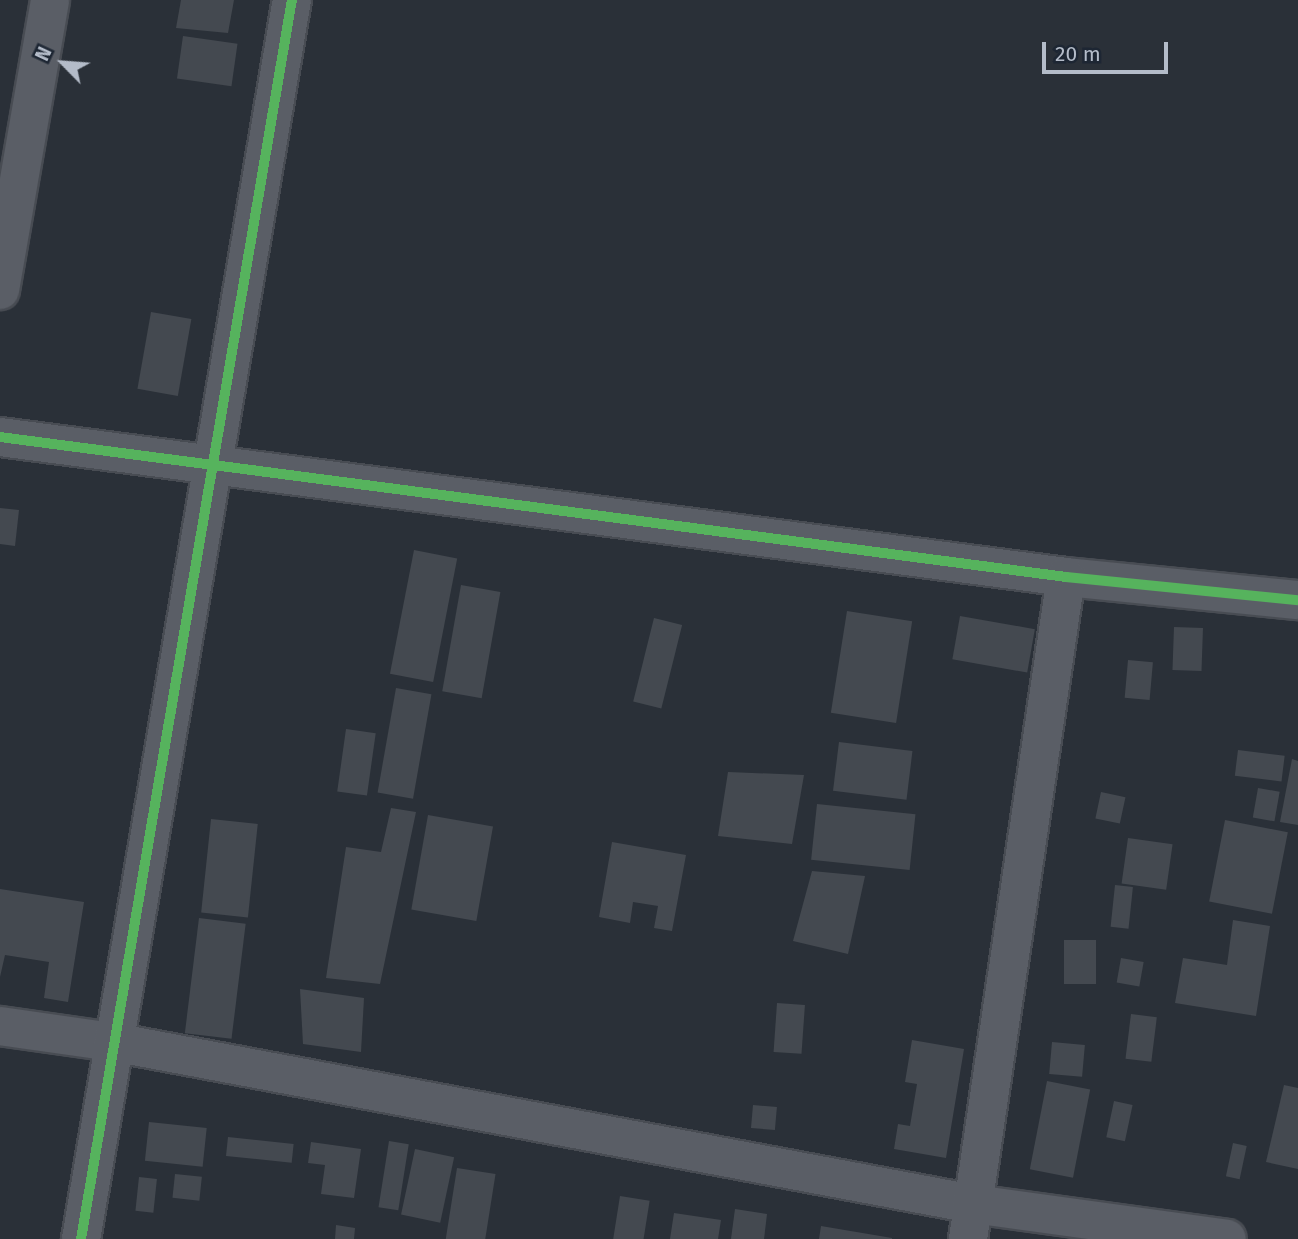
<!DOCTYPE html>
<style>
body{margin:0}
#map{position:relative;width:1298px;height:1239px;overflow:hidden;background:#2a3038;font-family:"Fira Sans",sans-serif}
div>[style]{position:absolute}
.building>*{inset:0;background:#444950;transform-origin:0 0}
.roads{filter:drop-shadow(2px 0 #484c53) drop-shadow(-2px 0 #484c53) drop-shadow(0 2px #484c53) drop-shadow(0 -2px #484c53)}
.minor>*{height:38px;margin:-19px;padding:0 19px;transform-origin:19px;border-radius:19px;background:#5a5e66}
.cycleway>*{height:10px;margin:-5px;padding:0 5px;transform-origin:5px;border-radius:5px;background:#56b35d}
span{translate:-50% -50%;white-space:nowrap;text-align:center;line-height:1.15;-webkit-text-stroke:6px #1d2633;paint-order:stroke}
.north{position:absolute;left:28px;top:28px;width:70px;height:70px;-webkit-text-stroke:5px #1d2633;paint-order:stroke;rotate:295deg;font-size:19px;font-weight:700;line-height:28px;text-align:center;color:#b4bcc9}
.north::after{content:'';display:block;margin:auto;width:24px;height:32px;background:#b4bcc9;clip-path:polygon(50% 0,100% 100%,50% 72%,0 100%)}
.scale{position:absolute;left:1042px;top:42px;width:126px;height:32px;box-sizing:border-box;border:4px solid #b4bcc9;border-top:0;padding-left:9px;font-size:21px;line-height:24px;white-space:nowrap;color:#b4bcc9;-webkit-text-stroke:5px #1d2633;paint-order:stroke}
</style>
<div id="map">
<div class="building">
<div style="clip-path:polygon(181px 0,234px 0,228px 33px,176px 28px)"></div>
<div style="left:183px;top:36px;width:55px;height:43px;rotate:8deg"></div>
<div style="left:151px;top:312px;width:41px;height:78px;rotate:10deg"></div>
<div style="clip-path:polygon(0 508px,19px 510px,15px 546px,0 544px)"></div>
<div style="left:414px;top:550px;width:44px;height:126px;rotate:11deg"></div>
<div style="left:461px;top:585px;width:40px;height:108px;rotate:10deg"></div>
<div style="left:847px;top:611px;width:66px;height:103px;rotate:9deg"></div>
<div style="left:960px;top:616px;width:76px;height:44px;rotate:10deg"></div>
<div style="left:654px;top:618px;width:29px;height:86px;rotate:14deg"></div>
<div style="left:1174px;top:627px;width:29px;height:43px;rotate:2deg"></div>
<div style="left:1128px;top:660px;width:25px;height:38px;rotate:5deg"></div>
<div style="left:396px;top:688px;width:36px;height:106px;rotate:10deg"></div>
<div style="left:346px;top:729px;width:30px;height:63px;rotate:8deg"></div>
<div style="left:839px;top:742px;width:74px;height:49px;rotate:7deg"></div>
<div style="left:1238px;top:750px;width:47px;height:26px;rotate:7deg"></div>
<div style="clip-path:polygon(1292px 759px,1298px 761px,1298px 825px,1280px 822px)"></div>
<div style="clip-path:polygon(728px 772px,804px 775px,792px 844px,718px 836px)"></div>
<div style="left:1258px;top:788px;width:22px;height:30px;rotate:10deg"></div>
<div style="left:1101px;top:792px;width:25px;height:27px;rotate:12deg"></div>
<div style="left:817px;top:804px;width:99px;height:56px;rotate:6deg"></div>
<div style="clip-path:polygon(391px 808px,416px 812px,380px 984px,326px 978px,346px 847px,381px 852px)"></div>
<div style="left:428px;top:815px;width:66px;height:96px;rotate:10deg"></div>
<div style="left:211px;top:819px;width:47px;height:94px;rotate:6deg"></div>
<div style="left:1225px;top:820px;width:64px;height:83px;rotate:11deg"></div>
<div style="left:1128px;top:838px;width:45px;height:46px;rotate:8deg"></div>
<div style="clip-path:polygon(612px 842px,686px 855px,672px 931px,654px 928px,658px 906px,633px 902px,630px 923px,599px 917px)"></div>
<div style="clip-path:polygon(812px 871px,865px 876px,848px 954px,793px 941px)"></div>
<div style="left:1115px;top:885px;width:18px;height:42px;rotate:6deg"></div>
<div style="clip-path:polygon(0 889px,84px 902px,68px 1002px,44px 998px,49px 962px,5px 955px,0 977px)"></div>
<div style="left:199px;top:918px;width:47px;height:116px;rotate:7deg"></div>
<div style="clip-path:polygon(1233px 920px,1270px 926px,1256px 1016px,1175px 1003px,1183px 958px,1227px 965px)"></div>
<div style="left:1064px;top:940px;width:32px;height:44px"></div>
<div style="left:1121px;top:958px;width:23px;height:25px;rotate:10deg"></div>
<div style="clip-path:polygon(300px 989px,364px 998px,361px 1052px,303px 1044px)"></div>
<div style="left:777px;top:1003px;width:28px;height:49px;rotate:4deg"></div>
<div style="left:1131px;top:1014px;width:26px;height:45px;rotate:7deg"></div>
<div style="clip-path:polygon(912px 1040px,964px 1049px,946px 1158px,894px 1149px,898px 1124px,910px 1126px,917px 1084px,905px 1082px)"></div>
<div style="left:1052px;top:1042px;width:33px;height:32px;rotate:5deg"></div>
<div style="left:1047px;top:1081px;width:44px;height:90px;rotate:11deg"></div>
<div style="clip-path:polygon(1284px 1085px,1298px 1088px,1298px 1169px,1266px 1162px)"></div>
<div style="left:1114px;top:1101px;width:19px;height:37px;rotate:12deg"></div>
<div style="left:753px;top:1105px;width:24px;height:23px;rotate:5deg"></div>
<div style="left:149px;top:1122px;width:58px;height:39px;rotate:6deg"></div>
<div style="left:228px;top:1137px;width:66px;height:19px;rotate:6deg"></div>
<div style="left:389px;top:1141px;width:20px;height:67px;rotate:9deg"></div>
<div style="clip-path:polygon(311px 1142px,361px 1149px,354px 1198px,321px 1194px,325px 1165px,308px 1163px)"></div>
<div style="left:1233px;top:1143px;width:14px;height:34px;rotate:12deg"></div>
<div style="left:415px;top:1149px;width:40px;height:67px;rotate:12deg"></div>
<div style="left:457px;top:1168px;width:39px;height:72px;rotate:9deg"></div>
<div style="left:175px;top:1174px;width:27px;height:24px;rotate:6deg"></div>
<div style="left:139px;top:1177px;width:18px;height:34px;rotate:6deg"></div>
<div style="left:620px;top:1196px;width:30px;height:44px;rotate:9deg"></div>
<div style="clip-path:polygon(735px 1209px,767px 1214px,764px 1239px,731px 1239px)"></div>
<div style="clip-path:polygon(674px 1213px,721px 1220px,718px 1239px,670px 1239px)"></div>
<div style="clip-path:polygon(336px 1225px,355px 1228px,354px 1239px,335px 1239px)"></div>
<div style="clip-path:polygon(821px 1226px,892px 1238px,892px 1239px,819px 1239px)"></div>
</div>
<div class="roads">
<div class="minor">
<div style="left:0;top:290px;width:294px;rotate:-80.2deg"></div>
<div style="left:0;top:437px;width:1075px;rotate:7.48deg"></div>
<div style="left:1066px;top:577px;width:233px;rotate:5.7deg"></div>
<div style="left:0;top:1026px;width:114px;rotate:8.1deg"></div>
<div style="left:113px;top:1042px;width:875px;rotate:10.67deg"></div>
<div style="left:973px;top:1204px;width:256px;rotate:7.8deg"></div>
<div style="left:81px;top:1239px;width:1257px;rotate:-80.34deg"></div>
<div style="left:968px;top:1239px;width:669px;rotate:-81.58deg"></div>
</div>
</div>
<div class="cycleway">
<div style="left:0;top:437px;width:1075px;rotate:7.48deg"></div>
<div style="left:1066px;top:577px;width:233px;rotate:5.7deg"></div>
<div style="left:81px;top:1239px;width:1257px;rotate:-80.34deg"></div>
</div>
<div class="north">N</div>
<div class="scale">20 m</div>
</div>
